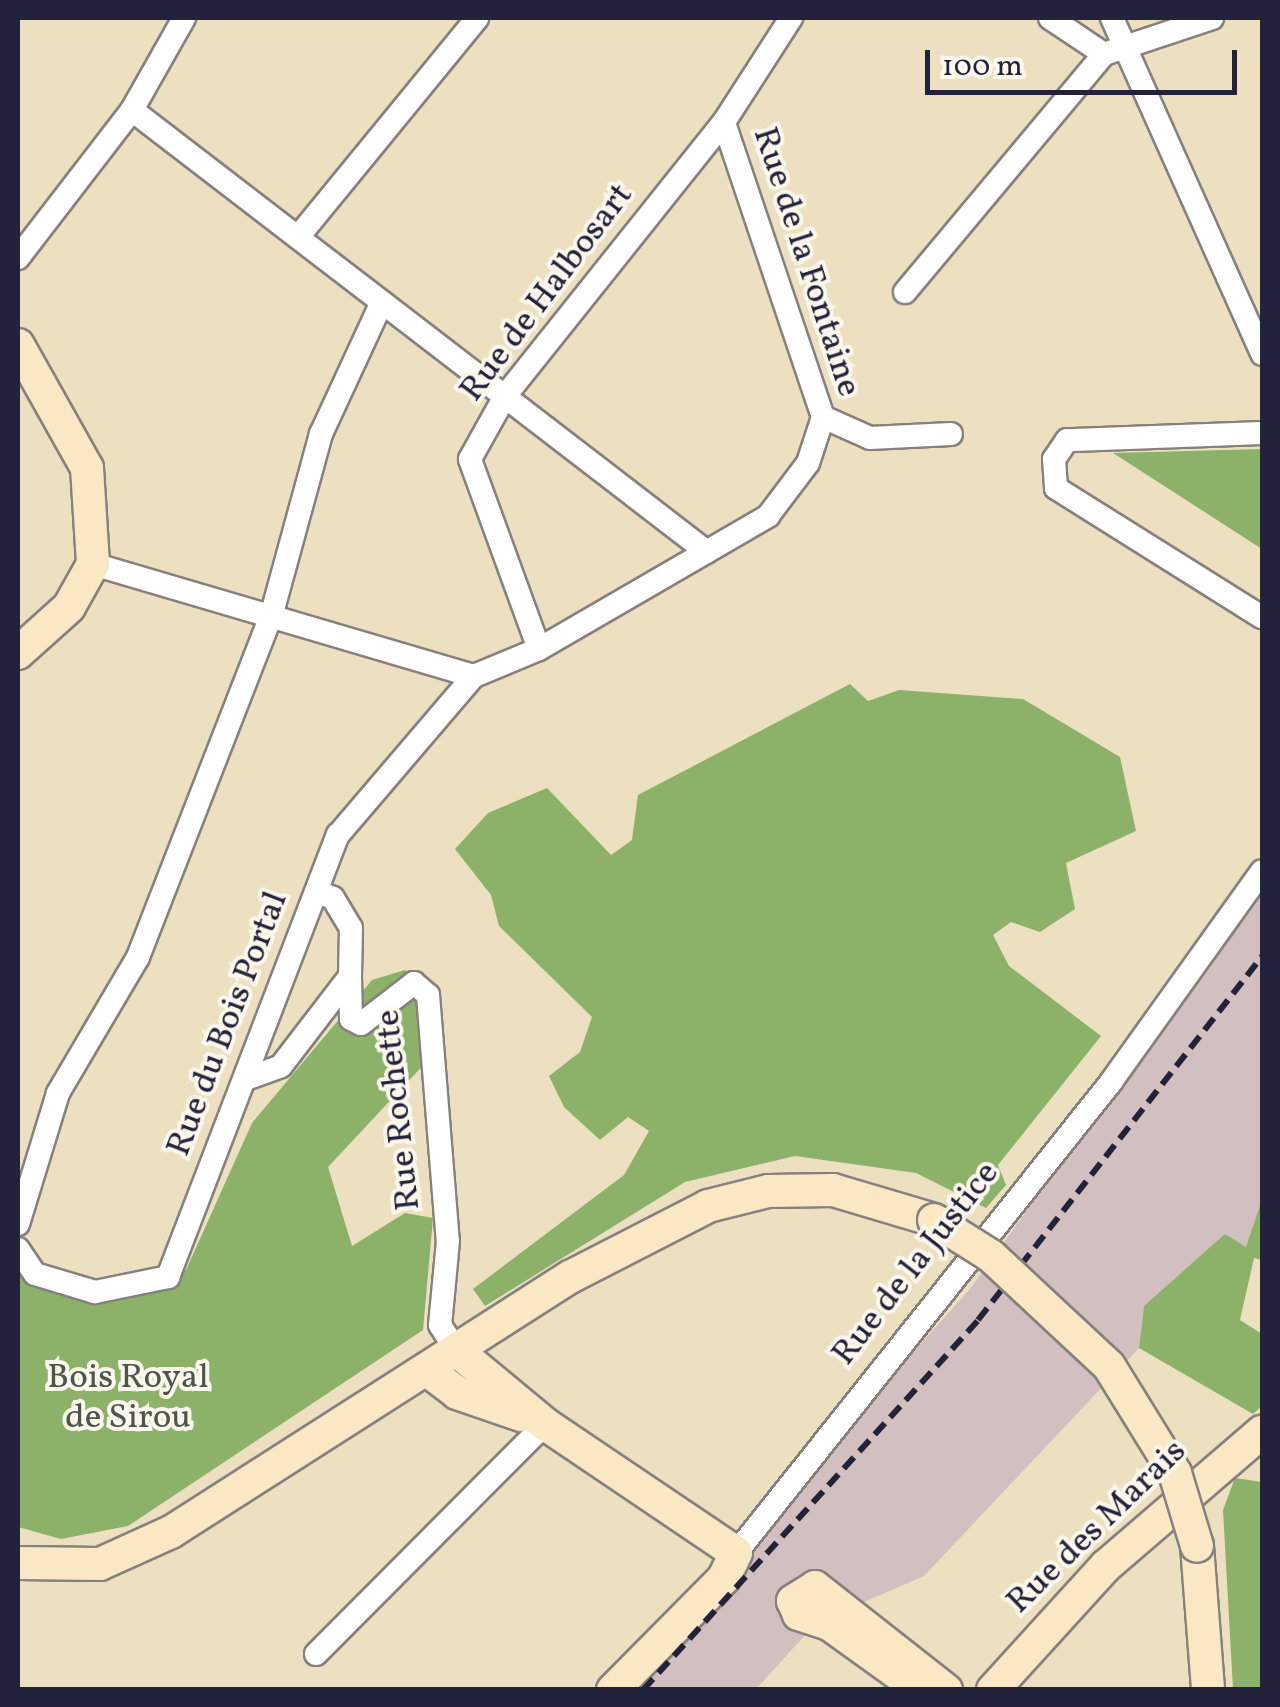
<!DOCTYPE html>
<style>
body{margin:0}
#map{position:relative;width:1280px;height:1707px;overflow:hidden;background:#ece0c0;font-family:Vollkorn,serif}
div>[style]{position:absolute}
.industrial>*{inset:0;background:#d2bfbf}
.forest>*{inset:0;background:#8bb268}
.roads{filter:drop-shadow(2px 0 #87817e) drop-shadow(-2px 0 #87817e) drop-shadow(0 2px #87817e) drop-shadow(0 -2px #87817e)}
.street>*{height:22px;margin:-11px;padding:0 11px;transform-origin:11px;border-radius:11px;background:#fff}
.secondary>*{height:32px;margin:-16px;padding:0 16px;transform-origin:16px;border-radius:16px;background:#fae7c3}
.rail>*{height:6px;margin-top:-3px;transform-origin:0;background:repeating-linear-gradient(90deg,#22223b 0 15px,transparent 0 23px)}
.bridges{filter:drop-shadow(2px 0 #87817e) drop-shadow(-2px 0 #87817e) drop-shadow(0 2px #87817e) drop-shadow(0 -2px #87817e)}
.secondary-bridge>*{height:32px;margin:-16px;padding:0 16px;transform-origin:16px;border-radius:16px;background:#fae7c3}
span{translate:-50% -50%;white-space:nowrap;text-align:center;line-height:1.15;-webkit-text-stroke:8px #fbf7ec;paint-order:stroke}
.street-label{font-size:35px;color:#22223b}
.park-label{font-size:35px;color:#4c564d}
.frame{position:absolute;inset:0;border:20px solid #22223b;pointer-events:none}
.scale{position:absolute;left:925px;top:50px;width:312px;height:45px;box-sizing:border-box;border:5px solid #22223b;border-top:0;padding-left:12px;font-size:30px;line-height:35px;white-space:nowrap;color:#22223b;-webkit-text-stroke:8px #fbf7ec;paint-order:stroke}
</style>
<div id="map">
<div class="industrial">
<div style="clip-path:polygon(1262px 886px,1262px 1199px,1246px 1248px,1144px 1306px,1139px 1348px,924px 1576px,816px 1623px,756px 1689px,609px 1690px,970px 1289px)"></div>
</div>
<div class="forest">
<div style="clip-path:polygon(1262px 449px,1262px 549px,1113px 453px)"></div>
<div style="clip-path:polygon(850px 684px,868px 701px,899px 690px,1023px 699px,1120px 757px,1136px 831px,1066px 863px,1075px 909px,1040px 932px,1011px 922px,993px 935px,1009px 966px,1101px 1036px,998px 1165px,1006px 1185px,986px 1208px,916px 1173px,795px 1156px,685px 1182px,485px 1306px,473px 1289px,624px 1175px,649px 1131px,628px 1117px,600px 1140px,564px 1107px,549px 1076px,580px 1052px,592px 1017px,499px 926px,491px 895px,455px 849px,488px 813px,547px 788px,611px 855px,632px 840px,638px 795px)"></div>
<div style="clip-path:polygon(405px 970px,428px 995px,429px 1059px,328px 1167px,352px 1246px,405px 1213px,433px 1218px,423px 1330px,128px 1526px,61px 1539px,18px 1527px,18px 1249px,36px 1274px,95px 1292px,186px 1270px,252px 1123px,372px 980px)"></div>
<div style="clip-path:polygon(1262px 1199px,1262px 1260px,1254px 1258px,1240px 1320px,1262px 1334px,1262px 1406px,1253px 1414px,1139px 1348px,1144px 1306px,1225px 1234px,1246px 1247px)"></div>
<div style="clip-path:polygon(1235px 1478px,1262px 1482px,1262px 1689px,1233px 1689px,1223px 1510px)"></div>
</div>
<div class="roads">
<div class="street">
<div style="left:1050px;top:18px;width:65px;rotate:33.7deg"></div>
<div style="left:1104px;top:54px;width:114px;rotate:-18.4deg"></div>
<div style="left:1112px;top:18px;width:368px;rotate:65.9deg"></div>
<div style="left:132px;top:110px;width:725px;rotate:37.55deg"></div>
<div style="left:298px;top:237px;width:283px;rotate:-50.7deg"></div>
<div style="left:18px;top:258px;width:187px;rotate:-52.4deg"></div>
<div style="left:132px;top:110px;width:106px;rotate:-60.5deg"></div>
<div style="left:905px;top:292px;width:310px;rotate:-50.1deg"></div>
<div style="left:823px;top:417px;width:51px;rotate:24.1deg"></div>
<div style="left:870px;top:438px;width:81px;rotate:-2.8deg"></div>
<div style="left:1262px;top:433px;width:195px;rotate:177.9deg"></div>
<div style="left:1067px;top:440px;width:23px;rotate:124deg"></div>
<div style="left:1054px;top:459px;width:29px;rotate:86deg"></div>
<div style="left:1056px;top:488px;width:243px;rotate:32.1deg"></div>
<div style="left:93px;top:564px;width:397px;rotate:16.4deg"></div>
<div style="left:474px;top:676px;width:70px;rotate:-22.6deg"></div>
<div style="left:539px;top:649px;width:202px;rotate:-110deg"></div>
<div style="left:470px;top:459px;width:72px;rotate:-60.9deg"></div>
<div style="left:505px;top:396px;width:351px;rotate:-51.4deg"></div>
<div style="left:724px;top:122px;width:124px;rotate:-57.2deg"></div>
<div style="left:539px;top:649px;width:265px;rotate:-30.1deg"></div>
<div style="left:768px;top:516px;width:66px;rotate:-53deg"></div>
<div style="left:808px;top:463px;width:48px;rotate:-71.9deg"></div>
<div style="left:823px;top:417px;width:311px;rotate:-108.6deg"></div>
<div style="left:350px;top:976px;width:43px;rotate:88.7deg"></div>
<div style="left:351px;top:1019px;width:11px;rotate:27deg"></div>
<div style="left:361px;top:1024px;width:67px;rotate:-37.7deg"></div>
<div style="left:414px;top:983px;width:18px;rotate:41deg"></div>
<div style="left:428px;top:995px;width:247px;rotate:85.4deg"></div>
<div style="left:448px;top:1241px;width:84px;rotate:95.4deg"></div>
<div style="left:440px;top:1325px;width:30px;rotate:57deg"></div>
<div style="left:246px;top:1079px;width:37px;rotate:-20deg"></div>
<div style="left:281px;top:1066px;width:113px;rotate:-52.5deg"></div>
<div style="left:350px;top:976px;width:48px;rotate:-88.8deg"></div>
<div style="left:351px;top:928px;width:35px;rotate:-121deg"></div>
<div style="left:333px;top:898px;width:18px;rotate:-158deg"></div>
<div style="left:18px;top:1224px;width:137px;rotate:-73deg"></div>
<div style="left:58px;top:1093px;width:158px;rotate:-59.5deg"></div>
<div style="left:138px;top:957px;width:369px;rotate:-68.7deg"></div>
<div style="left:272px;top:613px;width:186px;rotate:-74.7deg"></div>
<div style="left:321px;top:434px;width:145px;rotate:-65.2deg"></div>
<div style="left:18px;top:1249px;width:30px;rotate:56deg"></div>
<div style="left:35px;top:1274px;width:63px;rotate:16.7deg"></div>
<div style="left:95px;top:1292px;width:75px;rotate:-11.6deg"></div>
<div style="left:168px;top:1277px;width:474px;rotate:-69deg"></div>
<div style="left:338px;top:835px;width:209px;rotate:-49.5deg"></div>
<div style="left:736px;top:1553px;width:602px;rotate:-51.47deg"></div>
<div style="left:1111px;top:1082px;width:259px;rotate:-54.4deg"></div>
<div style="left:316px;top:1654px;width:325px;rotate:-45.1deg"></div>
</div>
<div class="secondary">
<div style="left:18px;top:345px;width:141px;rotate:60.7deg"></div>
<div style="left:87px;top:468px;width:96px;rotate:86.4deg"></div>
<div style="left:93px;top:564px;width:49px;rotate:119.2deg"></div>
<div style="left:69px;top:607px;width:69px;rotate:138deg"></div>
<div style="left:456px;top:1350px;width:116px;rotate:39.7deg"></div>
<div style="left:545px;top:1424px;width:230px;rotate:34deg"></div>
<div style="left:736px;top:1553px;width:28px;rotate:116deg"></div>
<div style="left:724px;top:1578px;width:158px;rotate:134.7deg"></div>
<div style="left:427px;top:1370px;width:38px;rotate:37deg"></div>
<div style="left:457px;top:1393px;width:68px;rotate:19deg"></div>
<div style="left:1197px;top:1546px;width:144px;rotate:85.6deg"></div>
<div style="left:18px;top:1563px;width:82px;rotate:0.7deg"></div>
<div style="left:100px;top:1564px;width:78px;rotate:-24.3deg"></div>
<div style="left:171px;top:1532px;width:474px;rotate:-32.6deg"></div>
<div style="left:570px;top:1277px;width:155px;rotate:-27.2deg"></div>
<div style="left:708px;top:1206px;width:62px;rotate:-14deg"></div>
<div style="left:768px;top:1191px;width:65px;rotate:-0.9deg"></div>
<div style="left:833px;top:1190px;width:105px;rotate:16.5deg"></div>
<div style="left:921px;top:1690px;width:113px;rotate:-144.3deg"></div>
<div style="left:829px;top:1624px;width:32px;rotate:-162deg"></div>
<div style="left:799px;top:1614px;width:14px;rotate:-115deg"></div>
<div style="left:793px;top:1601px;width:26px;rotate:-32deg"></div>
<div style="left:815px;top:1587px;width:167px;rotate:38.2deg"></div>
<div style="left:993px;top:1690px;width:168px;rotate:-47.7deg"></div>
<div style="left:1106px;top:1566px;width:206px;rotate:-40.7deg"></div>
</div>
</div>
<div class="rail">
<div style="left:643px;top:1690px;width:499px;rotate:-47.8deg"></div>
<div style="left:978px;top:1320px;width:462px;rotate:-52deg"></div>
</div>
<div class="bridges">
<div class="secondary-bridge">
<div style="left:934px;top:1220px;width:67px;rotate:32.3deg"></div>
<div style="left:991px;top:1256px;width:161px;rotate:43deg"></div>
<div style="left:1109px;top:1366px;width:126px;rotate:58.3deg"></div>
<div style="left:1175px;top:1473px;width:76px;rotate:73.2deg"></div>
</div>
</div>
<div class="street-label">
<span style="left:806px;top:262px;rotate:72deg">Rue de la Fontaine</span>
<span style="left:547px;top:293px;rotate:-53deg">Rue de Halbosart</span>
<span style="left:228px;top:1024px;rotate:-69deg">Rue du Bois Portal</span>
<span style="left:399px;top:1110px;rotate:-96deg">Rue Rochette</span>
<span style="left:916px;top:1264px;rotate:-52deg">Rue de la Justice</span>
<span style="left:1097px;top:1527px;rotate:-44deg">Rue des Marais</span>
</div>
<div class="park-label">
<span style="left:128px;top:1398px">Bois Royal<br>de Sirou</span>
</div>
<div class="frame"></div>
<div class="scale">100 m</div>
</div>
